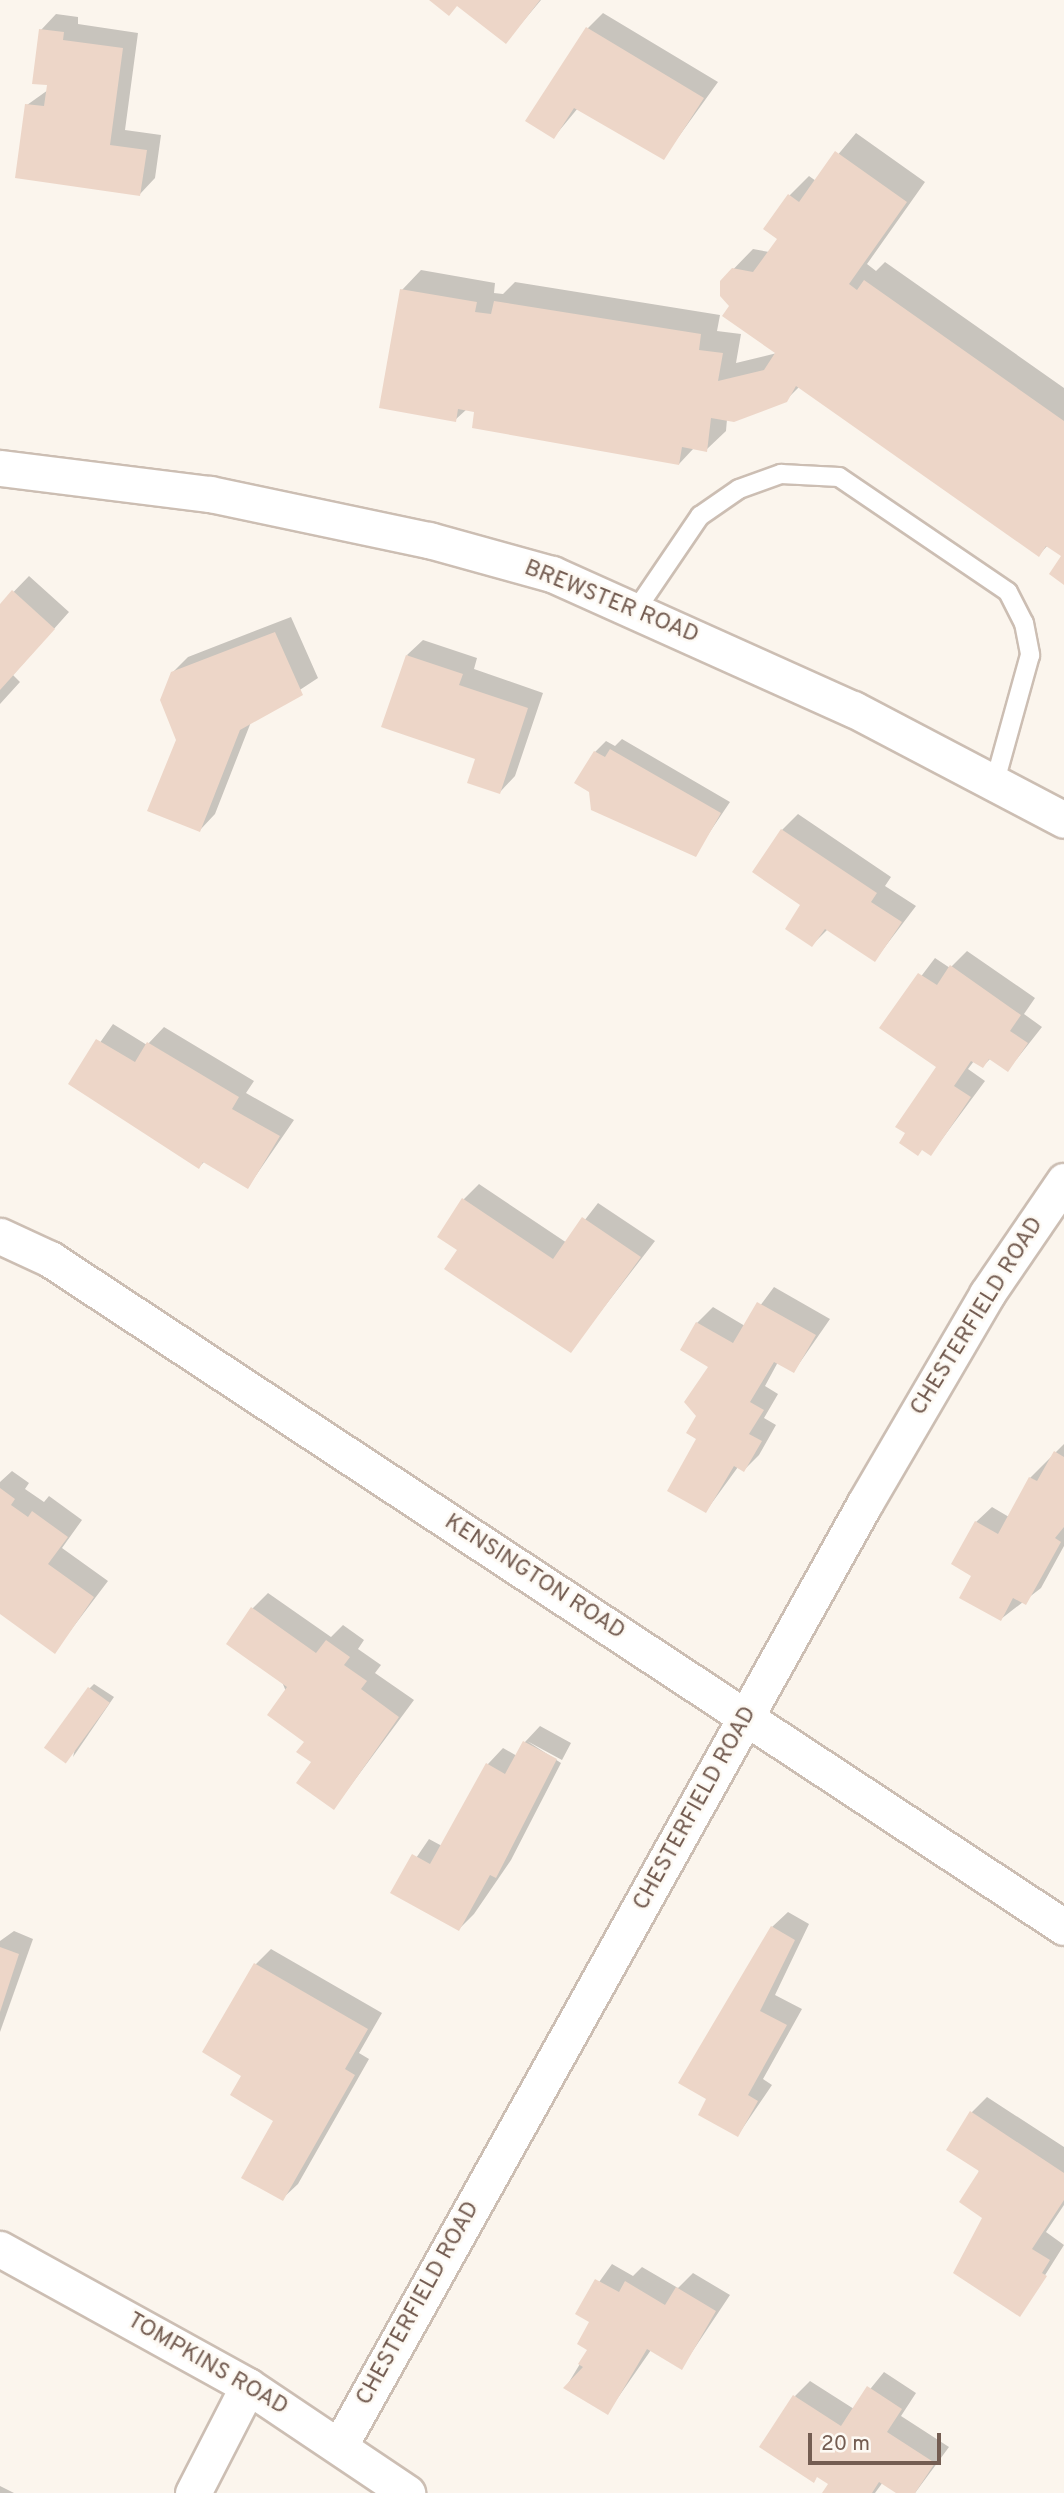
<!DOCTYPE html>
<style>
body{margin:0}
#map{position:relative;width:1064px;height:2493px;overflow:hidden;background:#fbf5ed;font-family:Overpass,sans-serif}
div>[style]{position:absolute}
.shadow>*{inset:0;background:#0003}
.building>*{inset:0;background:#edd6c8;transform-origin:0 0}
.roads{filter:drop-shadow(2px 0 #ccbeb3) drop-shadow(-2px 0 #ccbeb3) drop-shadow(0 2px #ccbeb3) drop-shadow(0 -2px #ccbeb3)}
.service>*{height:18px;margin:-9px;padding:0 9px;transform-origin:9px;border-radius:9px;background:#fff}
.minor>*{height:35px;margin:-17.5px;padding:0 17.5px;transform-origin:17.5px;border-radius:17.5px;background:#fff}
span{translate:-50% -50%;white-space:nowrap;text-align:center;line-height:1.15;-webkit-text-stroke:5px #fdf9f3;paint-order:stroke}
.street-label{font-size:23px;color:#745d52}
.scale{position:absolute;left:808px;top:2433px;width:133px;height:32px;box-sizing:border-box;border:4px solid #745d52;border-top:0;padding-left:9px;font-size:21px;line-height:24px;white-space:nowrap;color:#745d52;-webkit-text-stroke:5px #fdf9f3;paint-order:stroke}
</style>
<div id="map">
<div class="shadow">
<div style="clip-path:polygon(431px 0,541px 0,506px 42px,457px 4px)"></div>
<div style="clip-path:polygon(603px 13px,718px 82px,664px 157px,578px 108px,554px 137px,587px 29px)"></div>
<div style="clip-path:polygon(56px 14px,78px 17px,78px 24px,138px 33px,125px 130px,161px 135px,155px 178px,140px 194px,27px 105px,48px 90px,41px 30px)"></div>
<div style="clip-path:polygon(856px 133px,925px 182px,867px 264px,876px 271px,885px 262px,1064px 388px,1064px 582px,1064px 556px,1048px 545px,1039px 555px,800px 386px,786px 400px,727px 419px,726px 431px,706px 450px,694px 448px,679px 464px,476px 410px,467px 409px,455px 420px,402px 290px,421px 270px,495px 283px,494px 293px,503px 294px,515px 282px,720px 315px,717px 331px,741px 334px,736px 363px,777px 353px,731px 306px,721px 282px,753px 249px,769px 252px,779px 238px,766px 229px,790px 195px,809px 176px,816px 181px)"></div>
<div style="clip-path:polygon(29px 576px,69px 612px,13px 675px,20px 682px,0 704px,0 606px)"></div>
<div style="clip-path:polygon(291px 617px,318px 678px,251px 722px,215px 814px,200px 830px,178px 740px,172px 673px,188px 657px)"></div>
<div style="clip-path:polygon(423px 640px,477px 658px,474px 669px,543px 693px,515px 776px,500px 792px,407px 655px)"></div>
<div style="clip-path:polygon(622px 739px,730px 802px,695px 854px,592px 809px,595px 752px,606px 741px,615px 746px)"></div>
<div style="clip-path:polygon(798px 814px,891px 877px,885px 886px,916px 906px,875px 960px,828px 929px,812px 945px,782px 830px)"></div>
<div style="clip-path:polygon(967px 951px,1035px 998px,1024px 1014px,1042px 1027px,1008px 1070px,991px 1058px,983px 1066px,974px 1061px,968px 1069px,985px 1081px,931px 1154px,939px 1067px,882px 1028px,935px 958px,950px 968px)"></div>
<div style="clip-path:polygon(113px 1024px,147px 1045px,164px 1027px,254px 1081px,246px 1093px,294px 1120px,248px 1187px,205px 1161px,199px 1167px,71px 1084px)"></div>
<div style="clip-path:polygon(479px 1184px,567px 1243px,598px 1203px,655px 1241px,571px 1350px,459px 1249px,464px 1199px)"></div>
<div style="clip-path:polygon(774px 1287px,830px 1319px,794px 1371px,778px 1362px,765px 1386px,778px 1394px,764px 1418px,776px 1425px,759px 1455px,744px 1470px,738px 1467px,706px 1511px,698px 1416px,710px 1366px,697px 1323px,713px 1307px,745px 1326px)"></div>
<div style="clip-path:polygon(1064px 1444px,1064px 1546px,1041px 1588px,1001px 1619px,973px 1575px,976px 1522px,992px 1507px,1009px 1517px,1030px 1478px)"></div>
<div style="clip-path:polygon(12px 1471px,29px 1483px,25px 1489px,44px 1502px,49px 1496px,82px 1520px,62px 1548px,108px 1581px,55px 1651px,0 1612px,0 1482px)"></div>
<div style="clip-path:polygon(268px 1593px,331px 1637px,343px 1625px,364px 1640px,358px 1649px,381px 1665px,375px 1673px,414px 1700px,334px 1808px,252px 1609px)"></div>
<div style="clip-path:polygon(94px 1684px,114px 1697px,73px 1757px,89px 1689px)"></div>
<div style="clip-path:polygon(540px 1726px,571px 1743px,562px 1760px,527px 1741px,561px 1763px,511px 1860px,474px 1914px,459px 1929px,393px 1892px,429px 1839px,442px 1846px,488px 1764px,503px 1748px,517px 1756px,525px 1742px)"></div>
<div style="clip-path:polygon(788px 1912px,809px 1924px,775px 1995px,802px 2009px,763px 2079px,772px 2085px,738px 2135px,709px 2099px,772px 1927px)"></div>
<div style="clip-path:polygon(14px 1931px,33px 1939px,0 2032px,0 1941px)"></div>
<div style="clip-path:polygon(271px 1949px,382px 2013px,359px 2053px,369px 2059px,298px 2184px,282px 2199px,276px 2120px,243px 2075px,256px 1964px)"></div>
<div style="clip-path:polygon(987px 2097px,1064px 2147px,1064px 2205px,1046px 2232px,1064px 2245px,1020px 2315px,984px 2217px,972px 2112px)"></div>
<div style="clip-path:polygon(612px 2264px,633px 2276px,642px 2267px,678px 2288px,693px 2273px,730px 2295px,682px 2367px,651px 2350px,608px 2412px,566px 2387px,589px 2349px,592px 2322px,577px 2313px)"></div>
<div style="clip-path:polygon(884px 2372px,916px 2393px,901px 2416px,949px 2447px,915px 2493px,899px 2493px,883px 2482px,875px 2493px,825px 2493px,831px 2484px,795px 2396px,810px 2381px,854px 2409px)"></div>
<div style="clip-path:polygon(0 2486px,14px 2493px,0 2493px)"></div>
</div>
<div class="building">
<div style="clip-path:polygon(429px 0,540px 0,506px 44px,457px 6px,449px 16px)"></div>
<div style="clip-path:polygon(586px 27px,704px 98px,664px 160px,574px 108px,554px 139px,525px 121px)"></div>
<div style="clip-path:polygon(39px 29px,64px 32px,63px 40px,123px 48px,110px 145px,147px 150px,140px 196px,15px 178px,25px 104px,44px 106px,47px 85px,32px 84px)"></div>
<div style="clip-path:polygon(835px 151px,907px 202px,849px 284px,857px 290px,864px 280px,1064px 421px,1064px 585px,1049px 574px,1061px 556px,1046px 546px,1039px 557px,796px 386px,787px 402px,734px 422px,711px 418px,707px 452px,682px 447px,679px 465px,472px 428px,474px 412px,458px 409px,456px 422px,379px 408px,400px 289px,477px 302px,475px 312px,491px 314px,494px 301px,701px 334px,699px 350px,723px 353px,718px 381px,764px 370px,775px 353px,722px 316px,729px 306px,720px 296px,720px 281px,732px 268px,753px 272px,777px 239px,763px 229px,788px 194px,799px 202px)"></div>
<div style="clip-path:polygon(12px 590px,55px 629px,0 690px,0 604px)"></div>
<div style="clip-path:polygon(275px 632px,303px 695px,240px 730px,200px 832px,147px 811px,176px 740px,160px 700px,171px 672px)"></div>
<div style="clip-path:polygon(406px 655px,463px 674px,459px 685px,528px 708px,500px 794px,467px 783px,475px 759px,381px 727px)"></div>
<div style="clip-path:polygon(610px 749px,721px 813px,696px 857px,591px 810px,589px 792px,574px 783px,594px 751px,605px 757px)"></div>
<div style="clip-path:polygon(781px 829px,877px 893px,871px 902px,902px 922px,875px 962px,825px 929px,812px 947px,785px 929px,800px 905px,752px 872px)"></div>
<div style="clip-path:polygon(950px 965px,1021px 1015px,1010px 1031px,1028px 1043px,1008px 1072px,989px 1059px,983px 1068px,971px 1061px,954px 1086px,971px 1097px,931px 1156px,922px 1150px,918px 1156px,899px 1143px,905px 1133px,895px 1127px,936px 1067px,879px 1028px,918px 973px,937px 985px)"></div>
<div style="clip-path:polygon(96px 1039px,135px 1062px,147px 1042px,239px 1097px,232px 1109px,280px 1136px,248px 1189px,203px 1162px,199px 1169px,68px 1084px)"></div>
<div style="clip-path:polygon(462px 1198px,553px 1259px,582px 1217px,641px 1257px,571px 1353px,444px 1269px,457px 1250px,437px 1237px)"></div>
<div style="clip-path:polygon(757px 1302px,816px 1335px,794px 1373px,774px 1362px,750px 1402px,764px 1410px,749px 1434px,762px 1441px,744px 1472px,734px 1466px,706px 1513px,667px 1491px,696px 1439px,686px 1433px,696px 1416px,684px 1402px,708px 1367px,680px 1350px,696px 1322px,733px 1343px)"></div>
<div style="clip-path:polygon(1054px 1451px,1064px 1457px,1064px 1527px,1055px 1538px,1061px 1542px,1026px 1605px,1013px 1598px,1001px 1621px,959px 1598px,971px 1576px,951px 1564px,975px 1521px,998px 1534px,1029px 1477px,1037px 1481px)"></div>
<div style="clip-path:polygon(0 1488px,15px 1499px,11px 1505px,28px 1517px,32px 1511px,68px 1537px,48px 1564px,94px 1597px,55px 1654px,0 1614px)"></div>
<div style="clip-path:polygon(251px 1607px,316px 1653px,326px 1640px,350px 1657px,344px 1665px,367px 1681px,361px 1689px,399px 1717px,334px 1810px,296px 1783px,311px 1762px,296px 1752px,304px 1742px,267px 1715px,287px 1687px,226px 1644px)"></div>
<div style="left:88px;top:1687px;width:27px;height:75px;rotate:36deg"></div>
<div style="clip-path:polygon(523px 1741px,557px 1759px,496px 1878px,490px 1875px,459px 1931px,390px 1893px,412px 1854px,430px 1864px,486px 1763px,505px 1774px)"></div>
<div style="clip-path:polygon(771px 1926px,795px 1940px,760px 2011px,787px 2025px,748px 2095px,758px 2101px,738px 2137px,698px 2115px,706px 2099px,678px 2083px)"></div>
<div style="clip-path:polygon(0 1947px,19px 1954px,0 2012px)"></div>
<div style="clip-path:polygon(254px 1963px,368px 2029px,345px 2069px,355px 2075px,283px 2201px,241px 2178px,273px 2121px,230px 2095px,241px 2076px,202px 2052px)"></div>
<div style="clip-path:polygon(970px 2111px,1064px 2173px,1064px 2200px,1032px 2249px,1050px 2260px,1042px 2273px,1047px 2276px,1020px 2317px,953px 2273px,982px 2218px,959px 2202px,979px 2171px,946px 2150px)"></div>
<div style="clip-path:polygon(595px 2279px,619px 2292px,625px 2281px,665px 2305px,676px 2287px,716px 2311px,682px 2370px,647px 2349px,608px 2415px,563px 2388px,583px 2367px,578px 2364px,587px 2350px,577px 2344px,589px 2322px,575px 2314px)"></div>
<div style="clip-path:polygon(867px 2386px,902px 2409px,887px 2432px,935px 2463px,915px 2493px,896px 2493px,879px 2482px,872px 2493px,822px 2493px,828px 2484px,817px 2477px,814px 2483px,759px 2447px,793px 2395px,841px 2426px)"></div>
</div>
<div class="roads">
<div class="service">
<div style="left:636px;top:610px;width:114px;rotate:-55.8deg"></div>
<div style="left:700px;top:516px;width:47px;rotate:-34.7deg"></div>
<div style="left:739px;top:489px;width:45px;rotate:-19.7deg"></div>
<div style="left:781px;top:474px;width:58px;rotate:3deg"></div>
<div style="left:839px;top:477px;width:204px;rotate:34.2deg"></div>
<div style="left:1008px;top:592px;width:35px;rotate:63deg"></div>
<div style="left:1024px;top:623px;width:33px;rotate:79deg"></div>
<div style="left:1030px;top:655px;width:131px;rotate:105.5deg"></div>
</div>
<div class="minor">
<div style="left:0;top:468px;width:212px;rotate:7.1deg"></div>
<div style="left:210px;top:494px;width:224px;rotate:11.9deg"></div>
<div style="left:429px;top:540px;width:128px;rotate:15.5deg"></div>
<div style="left:552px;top:574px;width:330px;rotate:24.2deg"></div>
<div style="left:853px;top:709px;width:238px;rotate:27.7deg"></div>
<div style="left:0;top:1236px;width:55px;rotate:24.7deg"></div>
<div style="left:50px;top:1259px;width:1214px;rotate:33.38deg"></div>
<div style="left:0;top:2249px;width:283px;rotate:28.9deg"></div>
<div style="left:248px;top:2386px;width:192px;rotate:33.9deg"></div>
<div style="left:340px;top:2445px;width:1078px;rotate:-60.87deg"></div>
<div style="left:865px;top:1503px;width:242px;rotate:-59.7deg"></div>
<div style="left:987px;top:1294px;width:137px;rotate:-55.7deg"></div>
<div style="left:193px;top:2493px;width:120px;rotate:-62.8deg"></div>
</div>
</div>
<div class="street-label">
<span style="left:611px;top:603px;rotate:22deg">BREWSTER ROAD</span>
<span style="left:978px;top:1317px;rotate:-58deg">CHESTERFIELD ROAD</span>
<span style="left:534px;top:1578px;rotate:33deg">KENSINGTON ROAD</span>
<span style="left:696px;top:1809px;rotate:-61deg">CHESTERFIELD ROAD</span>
<span style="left:419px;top:2304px;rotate:-61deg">CHESTERFIELD ROAD</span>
<span style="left:207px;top:2365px;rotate:30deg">TOMPKINS ROAD</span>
</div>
<div class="scale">20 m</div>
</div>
